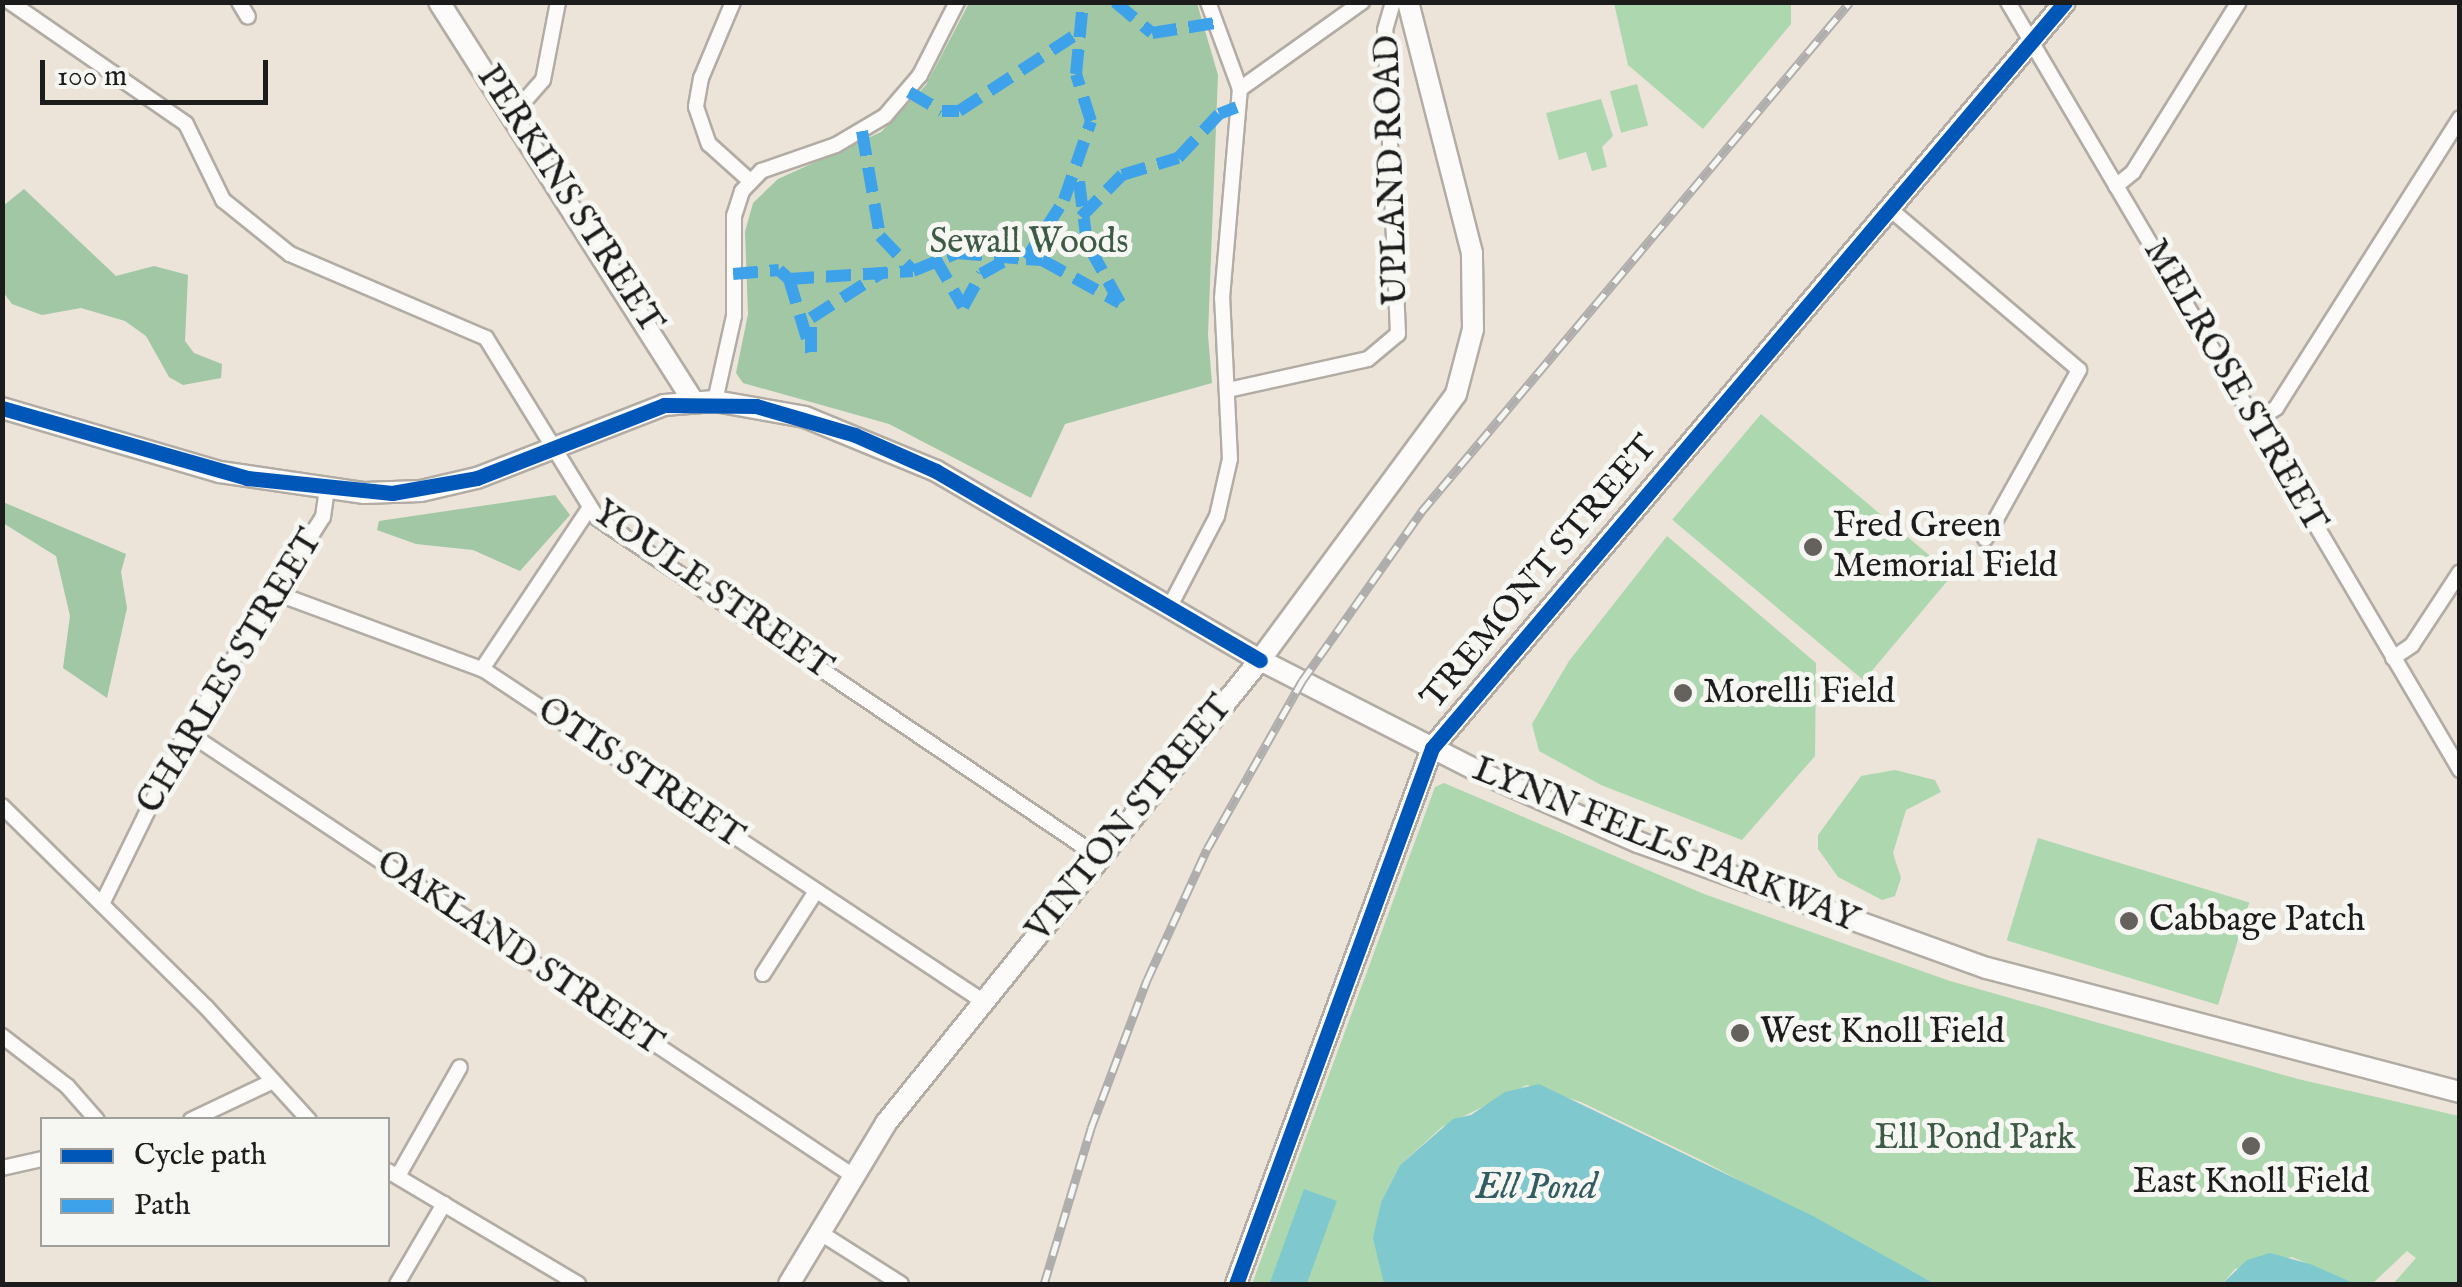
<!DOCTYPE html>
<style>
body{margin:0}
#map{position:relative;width:2462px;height:1287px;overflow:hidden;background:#ece4d8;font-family:"IM FELL English",serif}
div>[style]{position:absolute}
.green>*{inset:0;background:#add7af;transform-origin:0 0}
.forest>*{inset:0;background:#a1c7a4}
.water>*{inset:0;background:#7fc9ce;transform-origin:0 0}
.roads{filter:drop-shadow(2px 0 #b2aca5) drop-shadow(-2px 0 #b2aca5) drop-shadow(0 2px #b2aca5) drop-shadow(0 -2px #b2aca5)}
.street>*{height:14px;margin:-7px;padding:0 7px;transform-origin:7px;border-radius:7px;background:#fcfbf9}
.secondary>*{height:20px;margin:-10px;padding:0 10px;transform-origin:10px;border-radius:10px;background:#fcfbf9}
.rail>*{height:9px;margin-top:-4.5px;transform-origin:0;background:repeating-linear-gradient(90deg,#f6f6f2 0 15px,#afaeac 0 30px);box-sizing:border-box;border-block:2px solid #afaeac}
.quiet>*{height:12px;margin-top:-6px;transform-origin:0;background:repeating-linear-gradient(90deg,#3da2ea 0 25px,transparent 0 37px)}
.cycleway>*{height:15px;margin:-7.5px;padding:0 7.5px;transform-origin:7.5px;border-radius:7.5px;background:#0057b8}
.dots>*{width:28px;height:28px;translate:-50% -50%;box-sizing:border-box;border:5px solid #f6f6f2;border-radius:50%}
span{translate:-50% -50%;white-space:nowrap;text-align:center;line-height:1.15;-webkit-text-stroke:10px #f6f6f2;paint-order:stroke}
.street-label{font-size:35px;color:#1c1c1c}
.park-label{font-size:35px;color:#3d5a44}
.poi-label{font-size:35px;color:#1c1c1c}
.left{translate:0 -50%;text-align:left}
.water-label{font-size:38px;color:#315c61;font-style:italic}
.frame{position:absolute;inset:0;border:5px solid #1c1c1c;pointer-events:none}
.legend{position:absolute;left:40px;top:1117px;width:350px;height:130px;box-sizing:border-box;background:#f6f6f2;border:2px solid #9f9f9c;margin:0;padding:12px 18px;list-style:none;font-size:30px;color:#1c1c1c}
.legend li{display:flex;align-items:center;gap:20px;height:50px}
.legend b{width:50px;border:2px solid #9f9f9c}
.scale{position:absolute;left:40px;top:60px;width:228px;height:45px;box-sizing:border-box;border:5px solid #1c1c1c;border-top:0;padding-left:12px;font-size:30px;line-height:35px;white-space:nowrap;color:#1c1c1c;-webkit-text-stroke:8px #f6f6f2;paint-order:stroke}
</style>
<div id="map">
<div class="green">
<div style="clip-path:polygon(1791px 3px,1791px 24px,1703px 129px,1628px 65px,1614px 3px)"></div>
<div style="left:1637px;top:84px;width:43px;height:28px;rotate:75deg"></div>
<div style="clip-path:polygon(1601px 99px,1613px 136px,1602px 147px,1607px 167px,1592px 171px,1586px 152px,1559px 160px,1546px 113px)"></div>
<div style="left:1761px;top:414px;width:250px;height:138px;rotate:40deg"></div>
<div style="clip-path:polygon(1667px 536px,1816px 663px,1815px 756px,1742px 840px,1601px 785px,1539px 751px,1532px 724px,1569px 661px)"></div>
<div style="clip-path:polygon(1895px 770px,1935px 780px,1941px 792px,1906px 810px,1893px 853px,1901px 878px,1895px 896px,1882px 900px,1838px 877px,1818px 849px,1818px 835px,1861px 776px)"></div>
<div style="clip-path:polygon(1444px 783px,1704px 894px,1950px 981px,2298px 1079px,2459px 1116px,2459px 1284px,2393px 1284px,2416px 1258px,2407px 1251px,2372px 1284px,2356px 1284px,2292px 1257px,2235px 1269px,2222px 1284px,1935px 1284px,1701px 1160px,1581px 1102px,1527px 1085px,1442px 1127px,1400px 1165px,1381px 1202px,1374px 1238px,1384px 1284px,1252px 1284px,1435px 787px)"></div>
<div style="left:2038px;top:838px;width:221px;height:107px;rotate:17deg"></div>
</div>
<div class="forest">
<div style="clip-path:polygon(969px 3px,1197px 3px,1218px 75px,1208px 335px,1212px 383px,1065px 424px,1031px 498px,889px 424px,743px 383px,736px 373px,748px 314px,745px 232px,753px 203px,778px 179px,881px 132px,926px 85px)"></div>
<div style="clip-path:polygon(24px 189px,116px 276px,154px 266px,188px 275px,185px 341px,194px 353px,222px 364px,221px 378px,183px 385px,169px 377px,146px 336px,125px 321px,81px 308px,42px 315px,12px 304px,3px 292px,3px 206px)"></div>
<div style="clip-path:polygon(555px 495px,570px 515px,520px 571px,473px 550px,416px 544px,377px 530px,379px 521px)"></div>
<div style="clip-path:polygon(3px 502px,126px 554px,121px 572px,127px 608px,107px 698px,63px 668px,70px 616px,56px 556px,3px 523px)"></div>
</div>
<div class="water">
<div style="clip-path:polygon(1539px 1084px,1813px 1216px,1935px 1284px,1384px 1284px,1373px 1238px,1381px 1202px,1400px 1165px,1453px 1119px,1471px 1115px,1505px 1092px)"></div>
<div style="left:1304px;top:1189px;width:35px;height:101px;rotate:20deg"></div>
<div style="clip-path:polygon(2270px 1253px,2310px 1264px,2356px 1284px,2222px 1284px,2247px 1260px)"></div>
</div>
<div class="roads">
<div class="street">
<div style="left:10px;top:2px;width:214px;rotate:34.7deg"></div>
<div style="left:186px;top:124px;width:85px;rotate:64deg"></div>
<div style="left:223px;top:200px;width:86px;rotate:38.9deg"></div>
<div style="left:290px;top:254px;width:213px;rotate:23.2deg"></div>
<div style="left:486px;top:338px;width:211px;rotate:58.3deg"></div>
<div style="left:597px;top:518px;width:606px;rotate:34.03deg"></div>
<div style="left:239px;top:2px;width:17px;rotate:59deg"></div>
<div style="left:733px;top:2px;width:82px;rotate:112.8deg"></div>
<div style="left:701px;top:78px;width:29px;rotate:100deg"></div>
<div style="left:696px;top:107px;width:39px;rotate:71deg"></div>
<div style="left:709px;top:144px;width:54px;rotate:42deg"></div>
<div style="left:2008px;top:2px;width:891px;rotate:59.52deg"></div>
<div style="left:1240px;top:89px;width:150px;rotate:-35.5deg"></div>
<div style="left:513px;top:114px;width:45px;rotate:-48.6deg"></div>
<div style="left:543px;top:80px;width:79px;rotate:-79.1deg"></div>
<div style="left:2116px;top:186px;width:22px;rotate:-39deg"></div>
<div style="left:2133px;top:172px;width:200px;rotate:-58.1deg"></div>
<div style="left:1890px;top:209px;width:248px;rotate:40.4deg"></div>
<div style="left:2079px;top:370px;width:193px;rotate:119.1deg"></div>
<div style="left:1228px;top:390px;width:143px;rotate:-12.5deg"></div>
<div style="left:1368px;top:359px;width:39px;rotate:-40deg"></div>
<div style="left:1398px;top:334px;width:304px;rotate:-92.4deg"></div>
<div style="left:1385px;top:30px;width:29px;rotate:-74deg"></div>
<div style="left:715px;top:401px;width:87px;rotate:-77.4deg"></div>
<div style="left:734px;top:316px;width:100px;rotate:-90deg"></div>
<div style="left:734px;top:216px;width:26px;rotate:-72deg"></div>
<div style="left:742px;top:191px;width:28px;rotate:-46deg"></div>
<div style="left:761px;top:171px;width:79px;rotate:-19.1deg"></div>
<div style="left:836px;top:145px;width:57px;rotate:-30.6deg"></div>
<div style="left:885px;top:116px;width:54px;rotate:-49.5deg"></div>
<div style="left:920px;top:75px;width:82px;rotate:-63.1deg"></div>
<div style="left:2256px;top:421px;width:24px;rotate:-33deg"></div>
<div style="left:2276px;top:408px;width:343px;rotate:-57.6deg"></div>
<div style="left:276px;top:593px;width:222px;rotate:20.3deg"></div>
<div style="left:484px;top:670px;width:597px;rotate:33.58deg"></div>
<div style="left:1169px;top:608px;width:104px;rotate:-62.4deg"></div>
<div style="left:1217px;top:516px;width:58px;rotate:-77.2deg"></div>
<div style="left:1230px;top:459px;width:161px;rotate:-92.8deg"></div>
<div style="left:1222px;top:298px;width:210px;rotate:-85.1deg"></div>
<div style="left:1240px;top:89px;width:93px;rotate:-110.2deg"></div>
<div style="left:2393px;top:658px;width:23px;rotate:-34deg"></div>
<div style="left:2412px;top:645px;width:87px;rotate:-56.7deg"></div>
<div style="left:482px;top:669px;width:191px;rotate:-56.3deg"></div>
<div style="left:187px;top:732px;width:799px;rotate:33.67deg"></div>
<div style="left:2px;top:806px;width:286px;rotate:44.6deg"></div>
<div style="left:206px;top:1007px;width:153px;rotate:47.7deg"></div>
<div style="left:102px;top:904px;width:184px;rotate:-63.9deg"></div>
<div style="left:183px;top:739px;width:262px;rotate:-57.8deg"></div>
<div style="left:323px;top:517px;width:27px;rotate:-82deg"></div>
<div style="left:763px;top:974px;width:98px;rotate:-57.4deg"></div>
<div style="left:2px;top:1036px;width:82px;rotate:37.6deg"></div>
<div style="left:67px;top:1086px;width:45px;rotate:48.6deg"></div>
<div style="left:191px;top:1120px;width:89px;rotate:-25.4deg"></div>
<div style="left:2px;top:1168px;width:41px;rotate:-12.7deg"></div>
<div style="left:388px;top:1171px;width:221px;rotate:30.7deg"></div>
<div style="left:398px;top:1176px;width:125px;rotate:-60.4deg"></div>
<div style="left:819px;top:1232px;width:97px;rotate:32.4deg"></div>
<div style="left:397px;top:1284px;width:93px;rotate:-59.6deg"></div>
</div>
<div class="secondary">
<div style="left:439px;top:2px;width:473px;rotate:57.5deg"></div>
<div style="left:2px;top:408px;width:227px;rotate:16.4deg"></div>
<div style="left:220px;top:472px;width:146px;rotate:8.3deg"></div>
<div style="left:364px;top:493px;width:57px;rotate:-2deg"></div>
<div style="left:421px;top:491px;width:57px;rotate:-13.1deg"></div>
<div style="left:477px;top:478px;width:201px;rotate:-21.3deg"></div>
<div style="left:664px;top:405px;width:51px;rotate:-4.5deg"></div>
<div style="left:715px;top:401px;width:91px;rotate:10.1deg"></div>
<div style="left:805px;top:417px;width:142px;rotate:22.4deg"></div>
<div style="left:936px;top:471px;width:375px;rotate:30.3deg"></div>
<div style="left:1260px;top:660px;width:254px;rotate:27deg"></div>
<div style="left:1486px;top:775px;width:166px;rotate:23.8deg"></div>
<div style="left:1638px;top:842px;width:371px;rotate:19.9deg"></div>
<div style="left:1987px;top:968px;width:489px;rotate:14.7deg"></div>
<div style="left:789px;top:1284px;width:188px;rotate:-58.9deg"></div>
<div style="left:886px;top:1123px;width:595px;rotate:-51.07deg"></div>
<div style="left:1260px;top:660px;width:330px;rotate:-53.6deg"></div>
<div style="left:1456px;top:394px;width:67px;rotate:-75.3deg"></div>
<div style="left:1473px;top:329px;width:76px;rotate:-90.8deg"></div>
<div style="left:1472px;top:253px;width:259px;rotate:-104.3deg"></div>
<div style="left:1236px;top:1284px;width:571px;rotate:-69.91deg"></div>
<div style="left:1432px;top:748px;width:978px;rotate:-49.68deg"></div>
</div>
</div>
<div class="rail">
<div style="left:1044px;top:1284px;width:163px;rotate:-73.2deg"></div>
<div style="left:1091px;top:1128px;width:158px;rotate:-69.3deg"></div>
<div style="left:1147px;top:980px;width:144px;rotate:-65.4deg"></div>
<div style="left:1207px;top:849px;width:193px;rotate:-60.5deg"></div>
<div style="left:1302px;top:681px;width:207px;rotate:-54.8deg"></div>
<div style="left:1421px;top:512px;width:666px;rotate:-49.93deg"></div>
</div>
<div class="quiet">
<div style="left:1115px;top:2px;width:48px;rotate:40deg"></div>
<div style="left:1152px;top:33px;width:64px;rotate:-9deg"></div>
<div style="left:909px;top:92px;width:38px;rotate:30deg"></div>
<div style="left:942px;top:111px;width:17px"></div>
<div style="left:959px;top:111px;width:142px;rotate:-33.2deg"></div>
<div style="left:862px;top:131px;width:107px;rotate:80.3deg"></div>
<div style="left:880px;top:236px;width:48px;rotate:46.7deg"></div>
<div style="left:1081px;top:217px;width:59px;rotate:-45.7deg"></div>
<div style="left:1122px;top:175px;width:59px;rotate:-16.9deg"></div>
<div style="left:1178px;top:158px;width:60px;rotate:-47deg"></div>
<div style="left:1219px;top:114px;width:19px;rotate:-21deg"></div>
<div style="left:935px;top:258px;width:56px;rotate:60.3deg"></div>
<div style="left:963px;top:307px;width:38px;rotate:-61deg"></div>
<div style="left:981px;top:274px;width:29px;rotate:-29deg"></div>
<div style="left:1026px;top:259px;width:16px;rotate:4deg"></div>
<div style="left:1042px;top:260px;width:89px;rotate:28.9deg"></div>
<div style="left:1120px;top:303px;width:68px;rotate:-118.8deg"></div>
<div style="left:1087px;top:243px;width:70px;rotate:-97.4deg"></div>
<div style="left:733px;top:274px;width:46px;rotate:-5deg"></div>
<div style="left:779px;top:270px;width:13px;rotate:42deg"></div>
<div style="left:789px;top:279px;width:124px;rotate:-3.7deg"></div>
<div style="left:913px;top:271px;width:48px;rotate:-22.2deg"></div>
<div style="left:957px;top:253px;width:69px;rotate:5deg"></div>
<div style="left:1026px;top:259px;width:70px;rotate:-57.2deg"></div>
<div style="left:1064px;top:200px;width:83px;rotate:-71.1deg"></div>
<div style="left:1091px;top:121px;width:49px;rotate:-107.7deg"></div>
<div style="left:1076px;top:74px;width:72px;rotate:-84.4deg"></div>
<div style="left:789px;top:279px;width:76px;rotate:73.2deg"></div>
<div style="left:811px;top:352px;width:34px;rotate:-90deg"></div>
<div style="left:811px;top:318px;width:85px;rotate:-32.6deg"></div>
</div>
<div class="cycleway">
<div style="left:2px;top:408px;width:255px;rotate:15.9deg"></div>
<div style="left:247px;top:478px;width:146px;rotate:5.9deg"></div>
<div style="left:392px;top:493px;width:86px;rotate:-10deg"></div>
<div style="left:477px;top:478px;width:201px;rotate:-21.3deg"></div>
<div style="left:664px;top:405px;width:92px;rotate:0.6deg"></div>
<div style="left:756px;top:406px;width:103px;rotate:16.3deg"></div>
<div style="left:855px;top:435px;width:89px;rotate:24deg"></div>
<div style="left:936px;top:471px;width:375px;rotate:30.3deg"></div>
<div style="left:1236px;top:1284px;width:571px;rotate:-69.91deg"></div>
<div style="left:1432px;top:748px;width:978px;rotate:-49.68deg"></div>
</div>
<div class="dots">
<div style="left:1813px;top:547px;background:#65625e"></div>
<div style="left:1683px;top:693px;background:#65625e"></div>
<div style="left:2129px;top:921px;background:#65625e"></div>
<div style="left:1740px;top:1033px;background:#65625e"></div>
<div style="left:2251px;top:1146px;background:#65625e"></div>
</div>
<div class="street-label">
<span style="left:1393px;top:170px;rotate:-92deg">UPLAND ROAD</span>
<span style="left:569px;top:200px;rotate:57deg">PERKINS STREET</span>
<span style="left:2234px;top:386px;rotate:60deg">MELROSE STREET</span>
<span style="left:1540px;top:573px;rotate:-50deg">TREMONT STREET</span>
<span style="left:712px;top:591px;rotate:35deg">YOULE STREET</span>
<span style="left:231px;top:672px;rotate:-59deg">CHARLES STREET</span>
<span style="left:640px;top:774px;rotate:34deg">OTIS STREET</span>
<span style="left:1130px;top:819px;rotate:-51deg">VINTON STREET</span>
<span style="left:1665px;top:846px;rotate:22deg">LYNN FELLS PARKWAY</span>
<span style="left:519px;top:954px;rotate:34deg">OAKLAND STREET</span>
</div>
<div class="park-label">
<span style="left:1029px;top:243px">Sewall Woods</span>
<span style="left:1975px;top:1139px">Ell Pond Park</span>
</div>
<div class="poi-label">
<span class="left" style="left:1833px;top:547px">Fred Green<br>Memorial Field</span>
<span class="left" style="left:1703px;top:693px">Morelli Field</span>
<span class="left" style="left:2149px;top:921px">Cabbage Patch</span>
<span class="left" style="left:1760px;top:1033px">West Knoll Field</span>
<span style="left:2251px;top:1183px">East Knoll Field</span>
</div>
<div class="water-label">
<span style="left:1536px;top:1189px">Ell Pond</span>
</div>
<div class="frame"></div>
<ul class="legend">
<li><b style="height:12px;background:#0057b8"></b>Cycle path</li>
<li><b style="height:12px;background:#3da2ea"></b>Path</li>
</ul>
<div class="scale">100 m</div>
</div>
